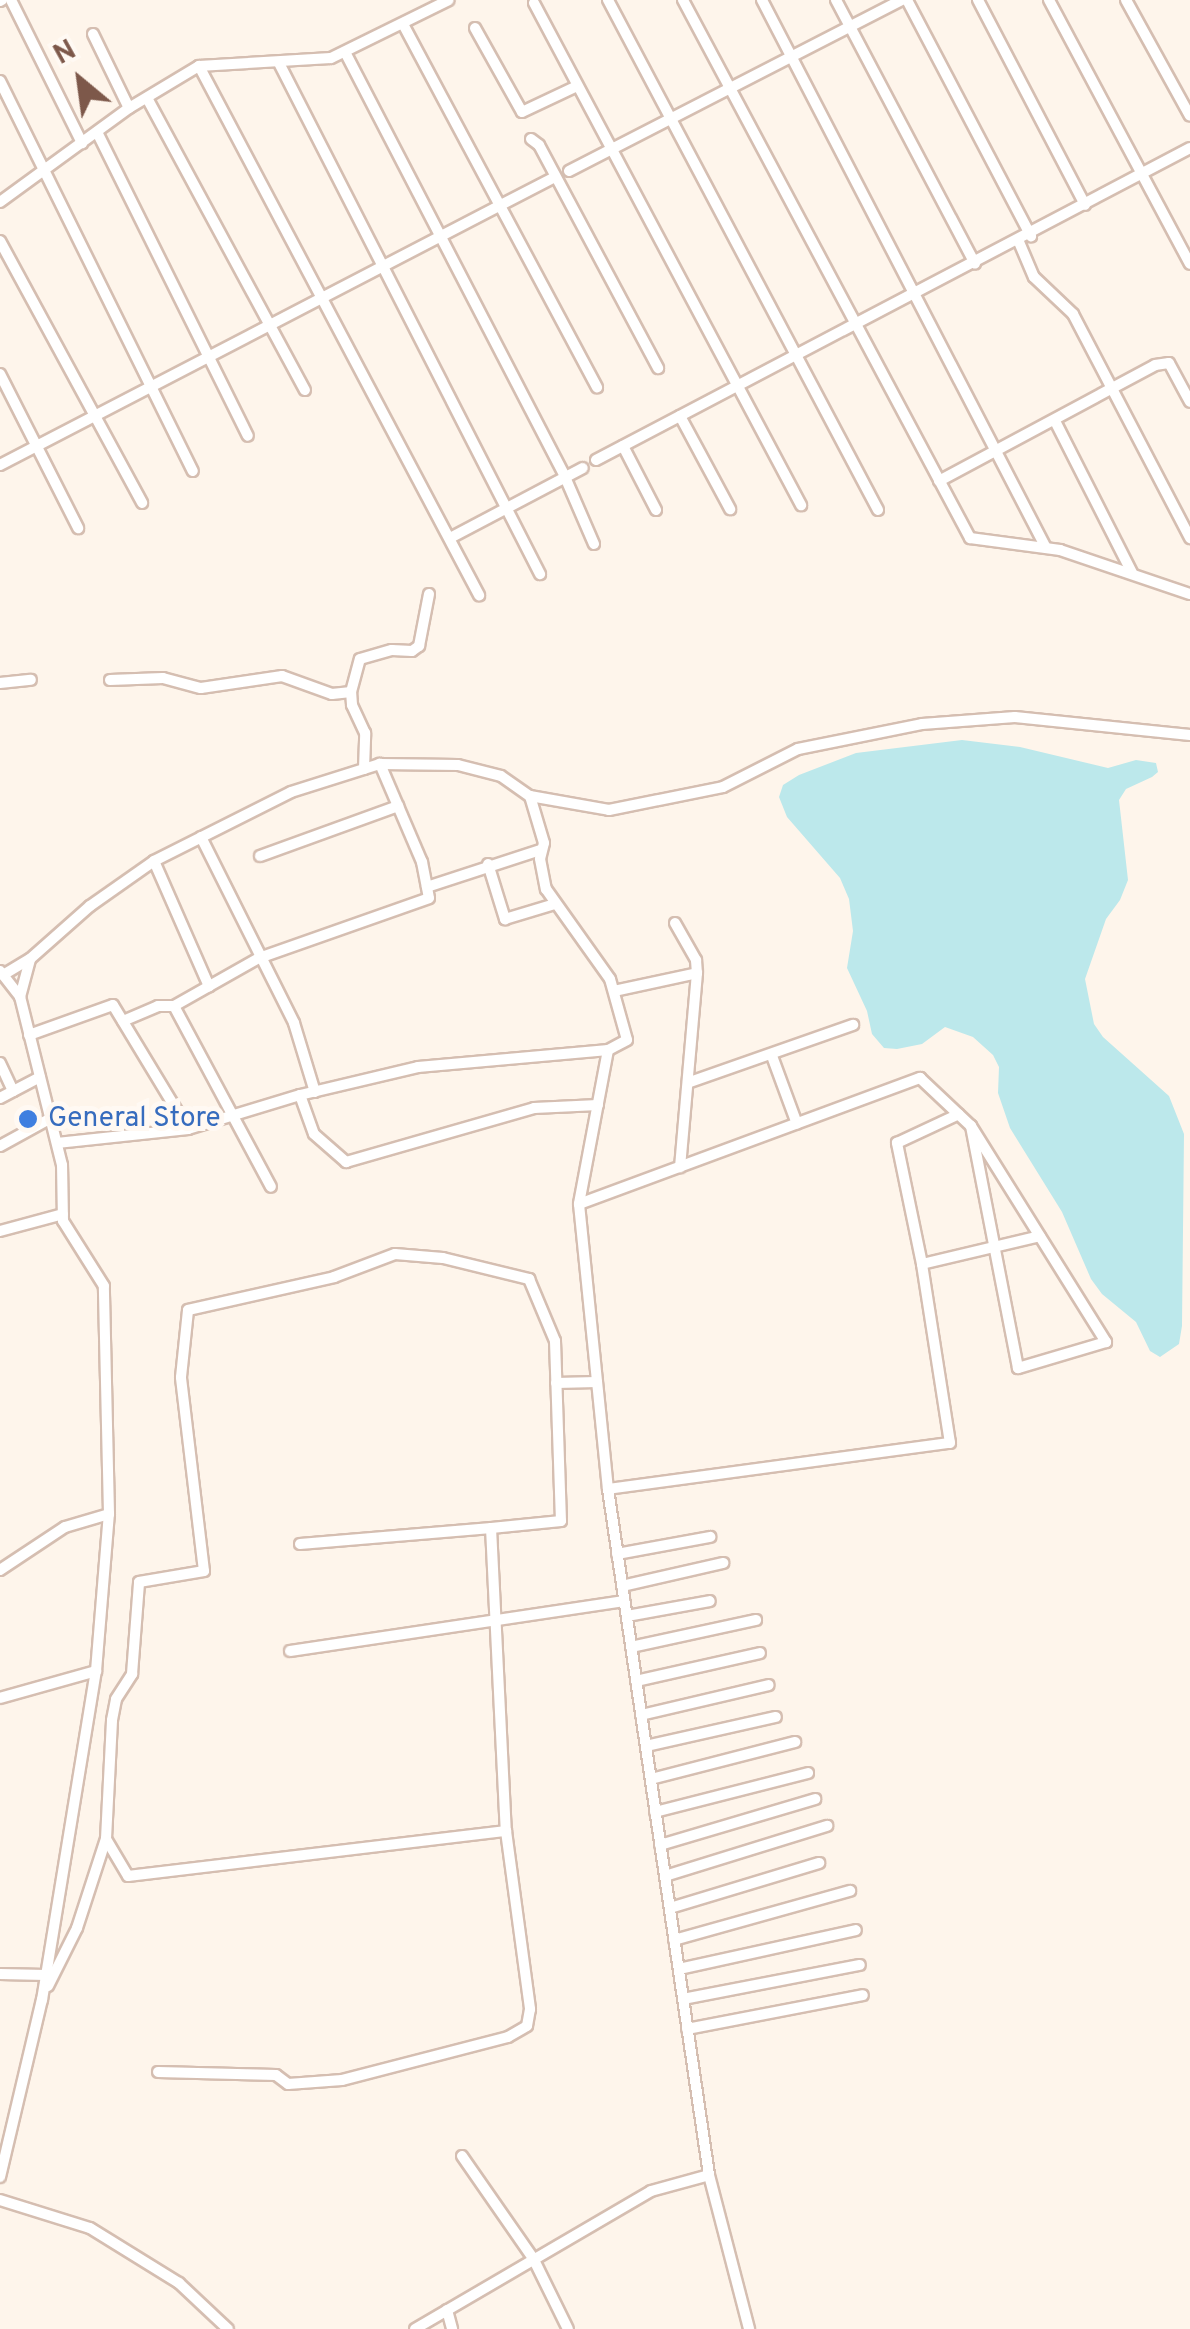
<!DOCTYPE html>
<style>
body{margin:0}
#map{position:relative;width:1190px;height:2329px;overflow:hidden;background:#fef5eb;font-family:Overpass,sans-serif}
div>[style]{position:absolute}
.water>*{inset:0;background:#bce8eb}
.roads{filter:drop-shadow(2px 0 #d5beb1) drop-shadow(-2px 0 #d5beb1) drop-shadow(0 2px #d5beb1) drop-shadow(0 -2px #d5beb1)}
.minor>*{height:10px;margin:-5px;padding:0 5px;transform-origin:5px;border-radius:5px;background:#fff}
.dots>*{width:28px;height:28px;translate:-50% -50%;box-sizing:border-box;border:5px solid #fff9f3;border-radius:50%}
span{translate:-50% -50%;white-space:nowrap;text-align:center;line-height:1.15;-webkit-text-stroke:10px #fff9f3;paint-order:stroke}
.shop-label{font-size:28px;color:#366cbe}
.left{translate:0 -50%;text-align:left}
.north{position:absolute;left:30px;top:30px;width:100px;height:100px;-webkit-text-stroke:8px #fff9f3;paint-order:stroke;rotate:331deg;font-size:28px;font-weight:700;line-height:40px;text-align:center;color:#7d584a}
.north::after{content:'';display:block;margin:auto;width:35px;height:45px;background:#7d584a;clip-path:polygon(50% 0,100% 100%,50% 72%,0 100%)}
</style>
<div id="map">
<div class="water">
<div style="clip-path:polygon(962px 740px,1020px 747px,1108px 768px,1136px 760px,1156px 763px,1158px 772px,1152px 777px,1126px 789px,1119px 800px,1128px 880px,1120px 900px,1106px 919px,1085px 979px,1094px 1024px,1103px 1037px,1169px 1096px,1184px 1134px,1182px 1326px,1179px 1344px,1160px 1357px,1150px 1351px,1136px 1322px,1102px 1294px,1091px 1279px,1062px 1212px,1010px 1128px,998px 1093px,999px 1067px,993px 1055px,973px 1037px,945px 1027px,922px 1044px,897px 1049px,884px 1048px,872px 1034px,867px 1011px,847px 968px,853px 931px,849px 899px,840px 878px,787px 817px,779px 797px,783px 785px,799px 775px,856px 753px)"></div>
</div>
<div class="roads">
<div class="minor">
<div style="left:11px;top:0;width:160px;rotate:63.6deg"></div>
<div style="left:608px;top:0;width:577px;rotate:62.1deg"></div>
<div style="left:683px;top:0;width:610px;rotate:61.92deg"></div>
<div style="left:970px;top:538px;width:91px;rotate:7.6deg"></div>
<div style="left:1060px;top:550px;width:137px;rotate:18.7deg"></div>
<div style="left:762px;top:0;width:615px;rotate:62.6deg"></div>
<div style="left:836px;top:0;width:298px;rotate:62.2deg"></div>
<div style="left:907px;top:0;width:267px;rotate:62.3deg"></div>
<div style="left:978px;top:0;width:231px;rotate:62.4deg"></div>
<div style="left:1049px;top:0;width:299px;rotate:61.9deg"></div>
<div style="left:1126px;top:0;width:132px;rotate:61.1deg"></div>
<div style="left:0;top:1px;width:2px;rotate:-27deg"></div>
<div style="left:534px;top:3px;width:569px;rotate:61.99deg"></div>
<div style="left:403px;top:24px;width:412px;rotate:61.9deg"></div>
<div style="left:475px;top:28px;width:96px;rotate:60.8deg"></div>
<div style="left:522px;top:112px;width:61px;rotate:-25.3deg"></div>
<div style="left:93px;top:34px;width:82px;rotate:64.1deg"></div>
<div style="left:345px;top:52px;width:479px;rotate:62.6deg"></div>
<div style="left:565px;top:477px;width:73px;rotate:66.6deg"></div>
<div style="left:279px;top:63px;width:574px;rotate:62.94deg"></div>
<div style="left:199px;top:66px;width:599px;rotate:62.11deg"></div>
<div style="left:0;top:81px;width:435px;rotate:63.7deg"></div>
<div style="left:147px;top:98px;width:332px;rotate:61.6deg"></div>
<div style="left:97px;top:132px;width:339px;rotate:63.6deg"></div>
<div style="left:531px;top:139px;width:10px;rotate:37deg"></div>
<div style="left:539px;top:145px;width:253px;rotate:61.9deg"></div>
<div style="left:569px;top:171px;width:374px;rotate:-27.2deg"></div>
<div style="left:0;top:202px;width:160px;rotate:-36.1deg"></div>
<div style="left:129px;top:108px;width:82px;rotate:-31deg"></div>
<div style="left:199px;top:66px;width:132px;rotate:-3.5deg"></div>
<div style="left:331px;top:58px;width:131px;rotate:-26.2deg"></div>
<div style="left:0;top:241px;width:298px;rotate:61.5deg"></div>
<div style="left:1019px;top:242px;width:38px;rotate:67deg"></div>
<div style="left:1034px;top:277px;width:54px;rotate:43.5deg"></div>
<div style="left:1073px;top:314px;width:253px;rotate:62.4deg"></div>
<div style="left:0;top:374px;width:173px;rotate:63.1deg"></div>
<div style="left:680px;top:416px;width:106px;rotate:61.7deg"></div>
<div style="left:1055px;top:421px;width:170px;rotate:63.1deg"></div>
<div style="left:623px;top:446px;width:72px;rotate:62.7deg"></div>
<div style="left:596px;top:460px;width:671px;rotate:-27.71deg"></div>
<div style="left:0;top:465px;width:625px;rotate:-27.43deg"></div>
<div style="left:939px;top:481px;width:245px;rotate:-28.2deg"></div>
<div style="left:1155px;top:365px;width:14px;rotate:-8deg"></div>
<div style="left:1169px;top:363px;width:44px;rotate:61.7deg"></div>
<div style="left:450px;top:538px;width:150px;rotate:-27.8deg"></div>
<div style="left:110px;top:680px;width:53px;rotate:-2.2deg"></div>
<div style="left:163px;top:678px;width:39px;rotate:15deg"></div>
<div style="left:201px;top:688px;width:82px;rotate:-8.4deg"></div>
<div style="left:282px;top:676px;width:53px;rotate:19.8deg"></div>
<div style="left:332px;top:694px;width:19px;rotate:-6deg"></div>
<div style="left:0;top:683px;width:31px;rotate:-6deg"></div>
<div style="left:364px;top:769px;width:36px;rotate:-88deg"></div>
<div style="left:365px;top:733px;width:31px;rotate:-115deg"></div>
<div style="left:352px;top:705px;width:13px;rotate:-94deg"></div>
<div style="left:351px;top:692px;width:34px;rotate:-75deg"></div>
<div style="left:360px;top:659px;width:33px;rotate:-16deg"></div>
<div style="left:392px;top:650px;width:20px;rotate:3deg"></div>
<div style="left:412px;top:651px;width:9px;rotate:-36deg"></div>
<div style="left:419px;top:646px;width:53px;rotate:-79.1deg"></div>
<div style="left:530px;top:796px;width:49px;rotate:73.4deg"></div>
<div style="left:544px;top:843px;width:16px;rotate:104deg"></div>
<div style="left:540px;top:859px;width:31px;rotate:79deg"></div>
<div style="left:546px;top:889px;width:110px;rotate:54.6deg"></div>
<div style="left:610px;top:979px;width:63px;rotate:74.4deg"></div>
<div style="left:627px;top:1040px;width:21px;rotate:152deg"></div>
<div style="left:608px;top:1050px;width:157px;rotate:100.7deg"></div>
<div style="left:579px;top:1204px;width:286px;rotate:84.2deg"></div>
<div style="left:608px;top:1489px;width:693px;rotate:81.62deg"></div>
<div style="left:709px;top:2175px;width:159px;rotate:75.4deg"></div>
<div style="left:201px;top:837px;width:208px;rotate:63.4deg"></div>
<div style="left:294px;top:1023px;width:72px;rotate:73.1deg"></div>
<div style="left:260px;top:856px;width:147px;rotate:-19.9deg"></div>
<div style="left:154px;top:861px;width:137px;rotate:66.3deg"></div>
<div style="left:488px;top:864px;width:58px;rotate:72.8deg"></div>
<div style="left:505px;top:919px;width:52px;rotate:-16.7deg"></div>
<div style="left:427px;top:887px;width:119px;rotate:-18.1deg"></div>
<div style="left:675px;top:923px;width:43px;rotate:60.4deg"></div>
<div style="left:696px;top:960px;width:13px;rotate:86deg"></div>
<div style="left:0;top:971px;width:33px;rotate:52deg"></div>
<div style="left:3px;top:975px;width:31px;rotate:-31deg"></div>
<div style="left:614px;top:991px;width:85px;rotate:-12.2deg"></div>
<div style="left:697px;top:973px;width:195px;rotate:95deg"></div>
<div style="left:174px;top:1006px;width:205px;rotate:61.8deg"></div>
<div style="left:123px;top:1021px;width:38px;rotate:-23deg"></div>
<div style="left:158px;top:1006px;width:16px"></div>
<div style="left:174px;top:1006px;width:98px;rotate:-29.5deg"></div>
<div style="left:259px;top:958px;width:180px;rotate:-19.4deg"></div>
<div style="left:429px;top:898px;width:37px;rotate:-101deg"></div>
<div style="left:422px;top:862px;width:107px;rotate:-113.2deg"></div>
<div style="left:29px;top:1035px;width:89px;rotate:-19.7deg"></div>
<div style="left:113px;top:1005px;width:145px;rotate:58.8deg"></div>
<div style="left:772px;top:1056px;width:72px;rotate:69.8deg"></div>
<div style="left:0;top:1063px;width:31px;rotate:65deg"></div>
<div style="left:690px;top:1082px;width:173px;rotate:-19.3deg"></div>
<div style="left:300px;top:1095px;width:41px;rotate:70.3deg"></div>
<div style="left:314px;top:1134px;width:43px;rotate:41.2deg"></div>
<div style="left:346px;top:1162px;width:196px;rotate:-16deg"></div>
<div style="left:534px;top:1108px;width:64px;rotate:-2.7deg"></div>
<div style="left:0;top:1098px;width:45px;rotate:-27.7deg"></div>
<div style="left:57px;top:1143px;width:132px;rotate:-6.1deg"></div>
<div style="left:188px;top:1129px;width:117px;rotate:-16.9deg"></div>
<div style="left:300px;top:1095px;width:121px;rotate:-13.3deg"></div>
<div style="left:418px;top:1067px;width:191px;rotate:-5.1deg"></div>
<div style="left:0;top:1146px;width:58px;rotate:-28.8deg"></div>
<div style="left:579px;top:1204px;width:364px;rotate:-20.3deg"></div>
<div style="left:920px;top:1078px;width:70px;rotate:43.3deg"></div>
<div style="left:971px;top:1126px;width:255px;rotate:58deg"></div>
<div style="left:1106px;top:1342px;width:92px;rotate:163.5deg"></div>
<div style="left:1018px;top:1368px;width:247px;rotate:-101deg"></div>
<div style="left:0;top:1231px;width:65px;rotate:-15.1deg"></div>
<div style="left:922px;top:1264px;width:121px;rotate:-13.3deg"></div>
<div style="left:556px;top:1383px;width:41px;rotate:-1.4deg"></div>
<div style="left:608px;top:1489px;width:345px;rotate:-7.7deg"></div>
<div style="left:950px;top:1443px;width:181px;rotate:-98.9deg"></div>
<div style="left:922px;top:1264px;width:124px;rotate:-101.7deg"></div>
<div style="left:897px;top:1143px;width:68px;rotate:-25.1deg"></div>
<div style="left:300px;top:1544px;width:192px;rotate:-4.8deg"></div>
<div style="left:617px;top:1554px;width:95px;rotate:-10.4deg"></div>
<div style="left:0;top:1570px;width:78px;rotate:-33.5deg"></div>
<div style="left:65px;top:1527px;width:46px;rotate:-16.5deg"></div>
<div style="left:622px;top:1586px;width:104px;rotate:-12.8deg"></div>
<div style="left:627px;top:1616px;width:84px;rotate:-10.2deg"></div>
<div style="left:631px;top:1647px;width:128px;rotate:-12.2deg"></div>
<div style="left:290px;top:1651px;width:338px;rotate:-8.5deg"></div>
<div style="left:636px;top:1681px;width:127px;rotate:-12.7deg"></div>
<div style="left:0;top:1698px;width:100px;rotate:-15.7deg"></div>
<div style="left:641px;top:1715px;width:131px;rotate:-13.2deg"></div>
<div style="left:646px;top:1746px;width:133px;rotate:-12.6deg"></div>
<div style="left:651px;top:1779px;width:149px;rotate:-14.4deg"></div>
<div style="left:655px;top:1812px;width:158px;rotate:-14.3deg"></div>
<div style="left:106px;top:1839px;width:43px;rotate:59.3deg"></div>
<div style="left:128px;top:1876px;width:381px;rotate:-6.8deg"></div>
<div style="left:660px;top:1845px;width:162px;rotate:-16.5deg"></div>
<div style="left:665px;top:1876px;width:170px;rotate:-17.2deg"></div>
<div style="left:670px;top:1908px;width:156px;rotate:-16.8deg"></div>
<div style="left:674px;top:1940px;width:183px;rotate:-15.6deg"></div>
<div style="left:679px;top:1969px;width:181px;rotate:-12.4deg"></div>
<div style="left:0;top:1974px;width:46px;rotate:1.2deg"></div>
<div style="left:48px;top:1986px;width:65px;rotate:-63.4deg"></div>
<div style="left:77px;top:1928px;width:94px;rotate:-72deg"></div>
<div style="left:106px;top:1839px;width:119px;rotate:-87.1deg"></div>
<div style="left:112px;top:1720px;width:21px;rotate:-79deg"></div>
<div style="left:116px;top:1699px;width:30px;rotate:-57deg"></div>
<div style="left:132px;top:1674px;width:92px;rotate:-85.6deg"></div>
<div style="left:139px;top:1582px;width:66px;rotate:-9.6deg"></div>
<div style="left:204px;top:1571px;width:195px;rotate:-96.8deg"></div>
<div style="left:181px;top:1377px;width:67px;rotate:-84deg"></div>
<div style="left:188px;top:1310px;width:150px;rotate:-12.7deg"></div>
<div style="left:334px;top:1277px;width:65px;rotate:-20.7deg"></div>
<div style="left:395px;top:1254px;width:48px;rotate:4.8deg"></div>
<div style="left:443px;top:1258px;width:89px;rotate:13.7deg"></div>
<div style="left:529px;top:1279px;width:67px;rotate:67.2deg"></div>
<div style="left:555px;top:1341px;width:180px;rotate:88.1deg"></div>
<div style="left:561px;top:1521px;width:70px;rotate:174.3deg"></div>
<div style="left:491px;top:1528px;width:303px;rotate:87.2deg"></div>
<div style="left:506px;top:1831px;width:180px;rotate:82.3deg"></div>
<div style="left:530px;top:2009px;width:17px;rotate:100deg"></div>
<div style="left:527px;top:2026px;width:22px;rotate:150deg"></div>
<div style="left:508px;top:2037px;width:171px;rotate:165.5deg"></div>
<div style="left:342px;top:2080px;width:54px;rotate:175.8deg"></div>
<div style="left:288px;top:2084px;width:15px;rotate:-143deg"></div>
<div style="left:276px;top:2075px;width:118px;rotate:-178.5deg"></div>
<div style="left:683px;top:1999px;width:180px;rotate:-10.9deg"></div>
<div style="left:687px;top:2029px;width:179px;rotate:-10.9deg"></div>
<div style="left:462px;top:2156px;width:124px;rotate:55.2deg"></div>
<div style="left:533px;top:2258px;width:79px;rotate:63.8deg"></div>
<div style="left:0;top:2177px;width:182px;rotate:-76.7deg"></div>
<div style="left:42px;top:2000px;width:333px;rotate:-80.7deg"></div>
<div style="left:96px;top:1671px;width:158px;rotate:-85.3deg"></div>
<div style="left:109px;top:1514px;width:228px;rotate:-91.3deg"></div>
<div style="left:104px;top:1286px;width:77px;rotate:-122.2deg"></div>
<div style="left:63px;top:1221px;width:56px;rotate:-91deg"></div>
<div style="left:62px;top:1165px;width:173px;rotate:-104deg"></div>
<div style="left:20px;top:997px;width:39px;rotate:-75deg"></div>
<div style="left:30px;top:959px;width:80px;rotate:-41.5deg"></div>
<div style="left:90px;top:906px;width:78px;rotate:-35.1deg"></div>
<div style="left:154px;top:861px;width:153px;rotate:-26.7deg"></div>
<div style="left:291px;top:792px;width:93px;rotate:-17.5deg"></div>
<div style="left:380px;top:764px;width:78px;rotate:0.7deg"></div>
<div style="left:458px;top:765px;width:44px;rotate:14.3deg"></div>
<div style="left:501px;top:776px;width:35px;rotate:35deg"></div>
<div style="left:530px;top:796px;width:80px;rotate:10deg"></div>
<div style="left:609px;top:810px;width:116px;rotate:-11.4deg"></div>
<div style="left:723px;top:787px;width:84px;rotate:-26.9deg"></div>
<div style="left:798px;top:749px;width:126px;rotate:-11.4deg"></div>
<div style="left:922px;top:724px;width:93px;rotate:-4.3deg"></div>
<div style="left:1015px;top:717px;width:176px;rotate:5.9deg"></div>
<div style="left:0;top:2200px;width:94px;rotate:17.3deg"></div>
<div style="left:90px;top:2228px;width:105px;rotate:31.7deg"></div>
<div style="left:179px;top:2283px;width:67px;rotate:43.2deg"></div>
<div style="left:447px;top:2310px;width:20px;rotate:75deg"></div>
<div style="left:415px;top:2329px;width:273px;rotate:-30.3deg"></div>
<div style="left:651px;top:2191px;width:60px;rotate:-15.4deg"></div>
</div>
</div>
<div class="dots">
<div style="left:28px;top:1119px;background:#3f7fe0"></div>
</div>
<div class="shop-label">
<span class="left" style="left:48px;top:1119px">General Store</span>
</div>
<div class="north">N</div>
</div>
